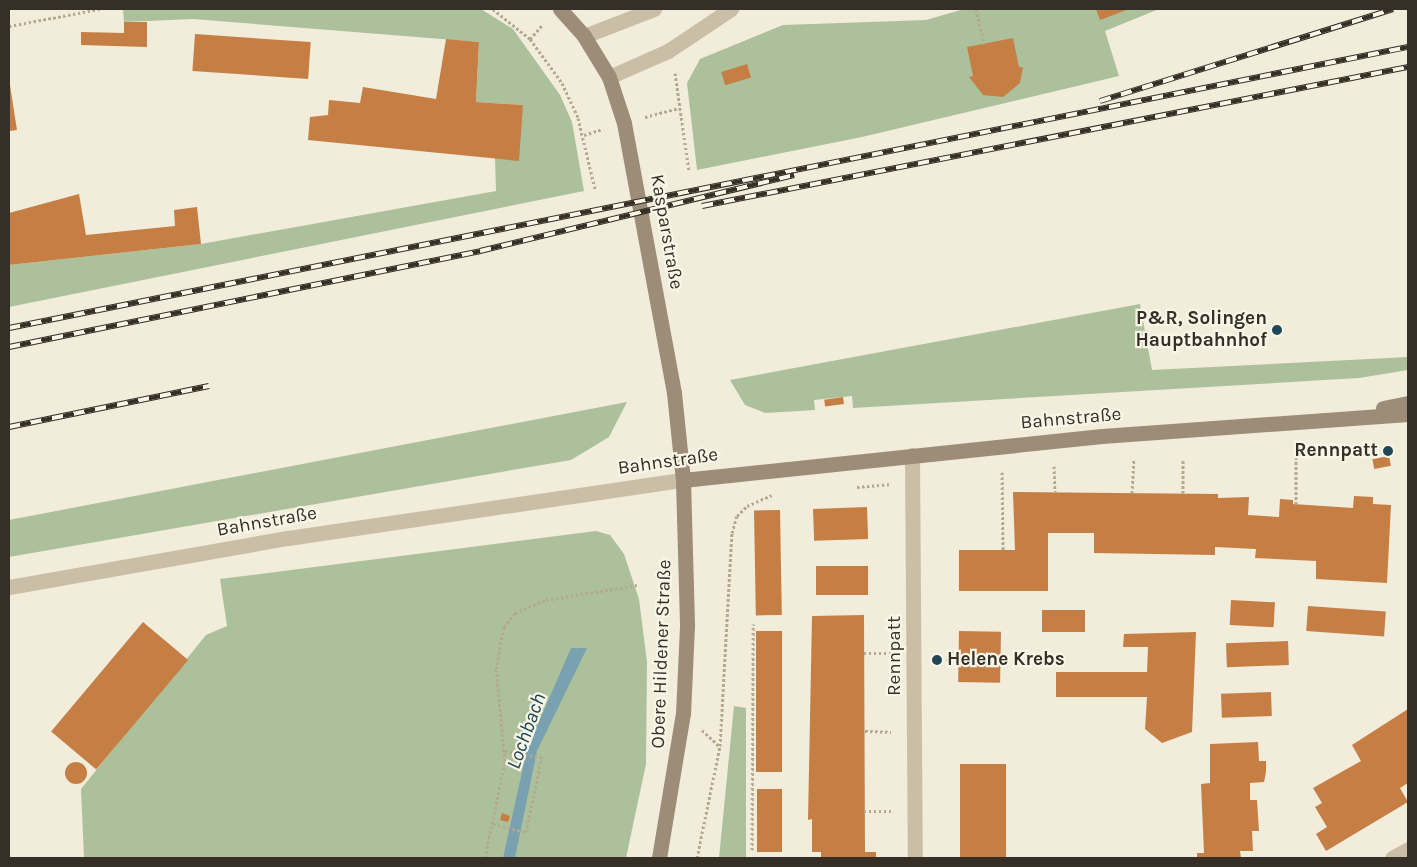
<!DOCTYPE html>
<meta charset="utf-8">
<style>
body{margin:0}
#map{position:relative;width:1417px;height:867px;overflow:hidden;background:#f2ecdb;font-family:Karla,sans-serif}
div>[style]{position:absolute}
.green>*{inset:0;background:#acc19b}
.water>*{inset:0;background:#7aa1af}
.building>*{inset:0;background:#c57f45;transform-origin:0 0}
.round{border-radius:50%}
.path>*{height:3px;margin-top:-1.5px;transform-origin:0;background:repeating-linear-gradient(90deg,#b5a891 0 2.5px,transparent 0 5px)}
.street>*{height:15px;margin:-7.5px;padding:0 7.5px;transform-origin:7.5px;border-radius:7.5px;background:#cabea7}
.secondary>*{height:15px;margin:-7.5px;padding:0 7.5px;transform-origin:7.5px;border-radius:7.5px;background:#9d8d78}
.rail>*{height:5.5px;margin-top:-2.75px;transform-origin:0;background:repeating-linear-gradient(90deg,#f9f5e7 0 11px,#362f27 0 22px);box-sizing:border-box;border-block:1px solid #362f27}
.dots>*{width:14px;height:14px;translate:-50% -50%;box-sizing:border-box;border:2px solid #f9f5e7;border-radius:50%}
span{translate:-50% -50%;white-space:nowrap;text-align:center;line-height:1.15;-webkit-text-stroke:4.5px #f9f5e7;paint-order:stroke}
.street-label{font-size:19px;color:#362f27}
.poi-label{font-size:19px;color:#362f27;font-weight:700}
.right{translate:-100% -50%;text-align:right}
.left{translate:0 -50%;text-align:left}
.water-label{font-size:20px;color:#1d4757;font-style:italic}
.frame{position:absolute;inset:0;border:10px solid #362f27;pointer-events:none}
</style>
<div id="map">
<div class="green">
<div style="clip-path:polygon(123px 9px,481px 9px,513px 29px,560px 95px,572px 122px,584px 191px,9px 307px,9px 265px,201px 244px,496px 191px,495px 158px,523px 105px,476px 102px,479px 42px,193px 19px,124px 22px)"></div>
<div style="clip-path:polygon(964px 9px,1159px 9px,1105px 31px,1119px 76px,862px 137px,697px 170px,687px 83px,700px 59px,783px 25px,926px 20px)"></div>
<div style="clip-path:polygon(1140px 304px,1152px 370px,1408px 357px,1408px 370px,1359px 378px,853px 408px,852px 396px,814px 400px,815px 410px,765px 413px,745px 405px,730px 380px)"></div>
<div style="clip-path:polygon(627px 402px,609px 437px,571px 460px,9px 557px,9px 520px)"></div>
<div style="clip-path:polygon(596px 531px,610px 535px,624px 554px,639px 599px,647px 662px,646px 764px,626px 858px,84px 858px,81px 789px,206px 635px,227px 626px,220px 579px)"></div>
<div style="clip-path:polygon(734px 706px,746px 708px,746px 858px,719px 858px)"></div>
</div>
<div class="water">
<div style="clip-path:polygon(571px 648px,587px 648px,537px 751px,515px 858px,503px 858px,527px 749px)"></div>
</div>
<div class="building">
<div style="clip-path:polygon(1096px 9px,1129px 9px,1100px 20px)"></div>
<div style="clip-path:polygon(124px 22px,147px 22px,147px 47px,81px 45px,81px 32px,124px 33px)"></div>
<div style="left:195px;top:34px;width:116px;height:37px;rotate:4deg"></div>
<div style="clip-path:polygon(1013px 38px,1019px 67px,1023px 67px,1020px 83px,1003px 97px,983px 95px,969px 77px,973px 76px,967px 47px)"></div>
<div style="clip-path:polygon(446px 39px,479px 42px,476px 102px,523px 105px,519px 161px,308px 140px,310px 117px,328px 115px,329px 100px,360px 103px,363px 87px,436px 99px)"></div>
<div style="left:747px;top:64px;width:14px;height:27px;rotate:73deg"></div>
<div style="clip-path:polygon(9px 79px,17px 130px,9px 131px)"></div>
<div style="clip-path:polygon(79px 194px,86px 235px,175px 226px,174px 210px,197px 207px,201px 244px,9px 265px,9px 213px)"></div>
<div style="left:843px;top:397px;width:7px;height:19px;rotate:82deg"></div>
<div style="left:1389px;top:456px;width:10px;height:17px;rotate:79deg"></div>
<div style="clip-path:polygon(1013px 492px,1218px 494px,1218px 498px,1249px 497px,1248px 515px,1279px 517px,1280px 499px,1293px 500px,1293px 504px,1353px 508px,1354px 496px,1373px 497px,1373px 504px,1391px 505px,1387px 583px,1316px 579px,1316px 561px,1255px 558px,1256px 549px,1215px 547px,1215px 555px,1094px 553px,1094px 533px,1048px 533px,1048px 591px,959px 591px,959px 550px,1015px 550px)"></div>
<div style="left:867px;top:507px;width:32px;height:54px;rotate:88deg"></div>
<div style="left:780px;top:510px;width:105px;height:26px;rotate:89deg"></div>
<div style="left:868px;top:566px;width:29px;height:52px;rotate:90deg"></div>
<div style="left:1231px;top:600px;width:44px;height:25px;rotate:3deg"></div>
<div style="left:1308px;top:606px;width:78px;height:25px;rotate:4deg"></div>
<div style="left:1042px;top:610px;width:43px;height:22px"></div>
<div style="clip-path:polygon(864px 615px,865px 852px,876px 852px,876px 858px,821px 858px,821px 852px,812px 852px,812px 819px,808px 820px,812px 616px)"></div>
<div style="left:143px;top:622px;width:59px;height:143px;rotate:40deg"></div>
<div style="left:756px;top:631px;width:26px;height:141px"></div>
<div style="left:959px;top:631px;width:42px;height:51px;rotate:1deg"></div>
<div style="clip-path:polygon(1196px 632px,1192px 732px,1162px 743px,1145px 729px,1147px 697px,1056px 697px,1056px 672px,1147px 672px,1148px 647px,1123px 647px,1124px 634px)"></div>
<div style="left:1288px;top:641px;width:24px;height:62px;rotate:88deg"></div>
<div style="left:1271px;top:692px;width:24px;height:50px;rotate:88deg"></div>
<div style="clip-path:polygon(1408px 709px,1408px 783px,1400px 788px,1408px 802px,1326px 851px,1316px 834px,1327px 827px,1315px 807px,1322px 803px,1313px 788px,1361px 761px,1352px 745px)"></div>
<div style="clip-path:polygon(1258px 742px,1259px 761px,1266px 761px,1266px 772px,1264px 782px,1250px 783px,1250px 800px,1257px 800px,1259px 831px,1252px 831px,1253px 851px,1240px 851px,1241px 858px,1197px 858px,1197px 853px,1204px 853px,1201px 784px,1210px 783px,1210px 744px)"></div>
<div class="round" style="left:65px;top:762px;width:22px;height:22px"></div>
<div style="left:960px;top:764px;width:46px;height:94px"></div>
<div style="left:757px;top:789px;width:25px;height:63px"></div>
<div style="clip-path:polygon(502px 813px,510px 816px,508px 822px,500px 820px)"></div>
</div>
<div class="path">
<div style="left:493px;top:9px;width:48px;rotate:39deg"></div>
<div style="left:530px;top:39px;width:54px;rotate:54deg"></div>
<div style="left:562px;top:83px;width:38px;rotate:65deg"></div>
<div style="left:578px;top:118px;width:73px;rotate:76.5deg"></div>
<div style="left:976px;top:9px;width:36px;rotate:77deg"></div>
<div style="left:9px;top:26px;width:93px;rotate:-10.6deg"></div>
<div style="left:530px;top:39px;width:20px;rotate:-49deg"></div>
<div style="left:675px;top:73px;width:99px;rotate:81.9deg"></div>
<div style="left:645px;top:117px;width:34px;rotate:-15deg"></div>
<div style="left:584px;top:135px;width:20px;rotate:-18deg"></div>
<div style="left:1054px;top:466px;width:26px;rotate:88deg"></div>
<div style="left:1002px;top:472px;width:78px;rotate:89.3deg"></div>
<div style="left:857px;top:487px;width:34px;rotate:-5deg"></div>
<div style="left:1132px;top:493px;width:33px;rotate:-87deg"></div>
<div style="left:1183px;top:493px;width:34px;rotate:-90deg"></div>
<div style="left:1296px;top:504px;width:49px;rotate:-90deg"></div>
<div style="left:864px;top:653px;width:27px"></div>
<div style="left:936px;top:660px;width:23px;rotate:-2deg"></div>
<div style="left:702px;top:730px;width:23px;rotate:43deg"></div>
<div style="left:865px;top:731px;width:26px;rotate:2deg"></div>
<div style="left:864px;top:811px;width:30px"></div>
<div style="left:493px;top:824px;width:34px;rotate:14deg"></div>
<div style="left:526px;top:832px;width:77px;rotate:-78deg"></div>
<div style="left:542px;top:757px;width:38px;rotate:-171deg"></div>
<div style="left:752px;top:850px;width:226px;rotate:-89.7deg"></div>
<div style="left:485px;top:858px;width:99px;rotate:-78.3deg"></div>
<div style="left:505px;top:761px;width:92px;rotate:-95.6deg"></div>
<div style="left:496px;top:669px;width:43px;rotate:-79.2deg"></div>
<div style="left:504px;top:627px;width:18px;rotate:-52deg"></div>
<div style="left:515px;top:613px;width:34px;rotate:-23deg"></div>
<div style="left:546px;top:600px;width:92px;rotate:-9.4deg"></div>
<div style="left:697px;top:858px;width:114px;rotate:-78.4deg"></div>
<div style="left:720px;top:746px;width:213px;rotate:-86.8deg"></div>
<div style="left:732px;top:533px;width:18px;rotate:-74deg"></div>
<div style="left:737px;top:516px;width:14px;rotate:-45deg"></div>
<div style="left:747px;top:506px;width:27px;rotate:-24deg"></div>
</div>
<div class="street">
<div style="left:584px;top:36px;width:75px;rotate:-21.1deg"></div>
<div style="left:609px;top:77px;width:64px;rotate:-23.8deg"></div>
<div style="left:668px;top:51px;width:76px;rotate:-33.7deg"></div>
<div style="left:912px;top:455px;width:403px;rotate:89.6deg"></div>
<div style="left:9px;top:587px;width:283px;rotate:-10deg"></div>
<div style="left:288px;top:538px;width:399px;rotate:-8.4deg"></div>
<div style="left:1392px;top:858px;width:18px;rotate:-29deg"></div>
</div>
<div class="secondary">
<div style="left:560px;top:9px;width:36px;rotate:48deg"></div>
<div style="left:584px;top:36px;width:48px;rotate:58.6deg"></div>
<div style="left:609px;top:77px;width:48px;rotate:71.9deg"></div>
<div style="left:624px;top:123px;width:275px;rotate:79.5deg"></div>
<div style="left:674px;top:393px;width:87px;rotate:84.1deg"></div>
<div style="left:683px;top:480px;width:146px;rotate:88.4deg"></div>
<div style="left:687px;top:626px;width:87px;rotate:92.6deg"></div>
<div style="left:683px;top:713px;width:147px;rotate:99.4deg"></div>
<div style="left:1383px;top:408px;width:25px;rotate:-11deg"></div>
<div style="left:683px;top:480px;width:421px;rotate:-6deg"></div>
<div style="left:1102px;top:436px;width:307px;rotate:-4.1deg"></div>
</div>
<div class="rail">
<div style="left:1100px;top:101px;width:307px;rotate:-17.4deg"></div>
<div style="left:702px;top:206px;width:720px;rotate:-11.14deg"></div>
<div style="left:9px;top:328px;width:1427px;rotate:-11.36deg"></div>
<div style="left:9px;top:347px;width:481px;rotate:-11.5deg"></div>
<div style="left:480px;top:251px;width:323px;rotate:-13.6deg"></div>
<div style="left:9px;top:427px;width:204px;rotate:-11.6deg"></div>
</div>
<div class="dots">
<div style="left:1277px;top:330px;background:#1d4757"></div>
<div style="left:1388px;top:451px;background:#1d4757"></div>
<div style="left:937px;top:660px;background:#1d4757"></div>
</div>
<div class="street-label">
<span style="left:666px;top:232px;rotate:80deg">Kasparstraße</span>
<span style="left:1071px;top:419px;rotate:-5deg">Bahnstraße</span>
<span style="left:668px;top:462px;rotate:-8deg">Bahnstraße</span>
<span style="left:267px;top:522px;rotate:-10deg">Bahnstraße</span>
<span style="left:662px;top:654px;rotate:-88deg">Obere Hildener Straße</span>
<span style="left:895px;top:656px;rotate:-90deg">Rennpatt</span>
</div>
<div class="poi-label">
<span class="right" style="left:1267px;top:330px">P&amp;R, Solingen<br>Hauptbahnhof</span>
<span class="right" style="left:1378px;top:451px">Rennpatt</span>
<span class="left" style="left:947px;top:660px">Helene Krebs</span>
</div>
<div class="water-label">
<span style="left:526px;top:731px;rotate:-70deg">Lochbach</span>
</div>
<div class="frame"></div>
</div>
